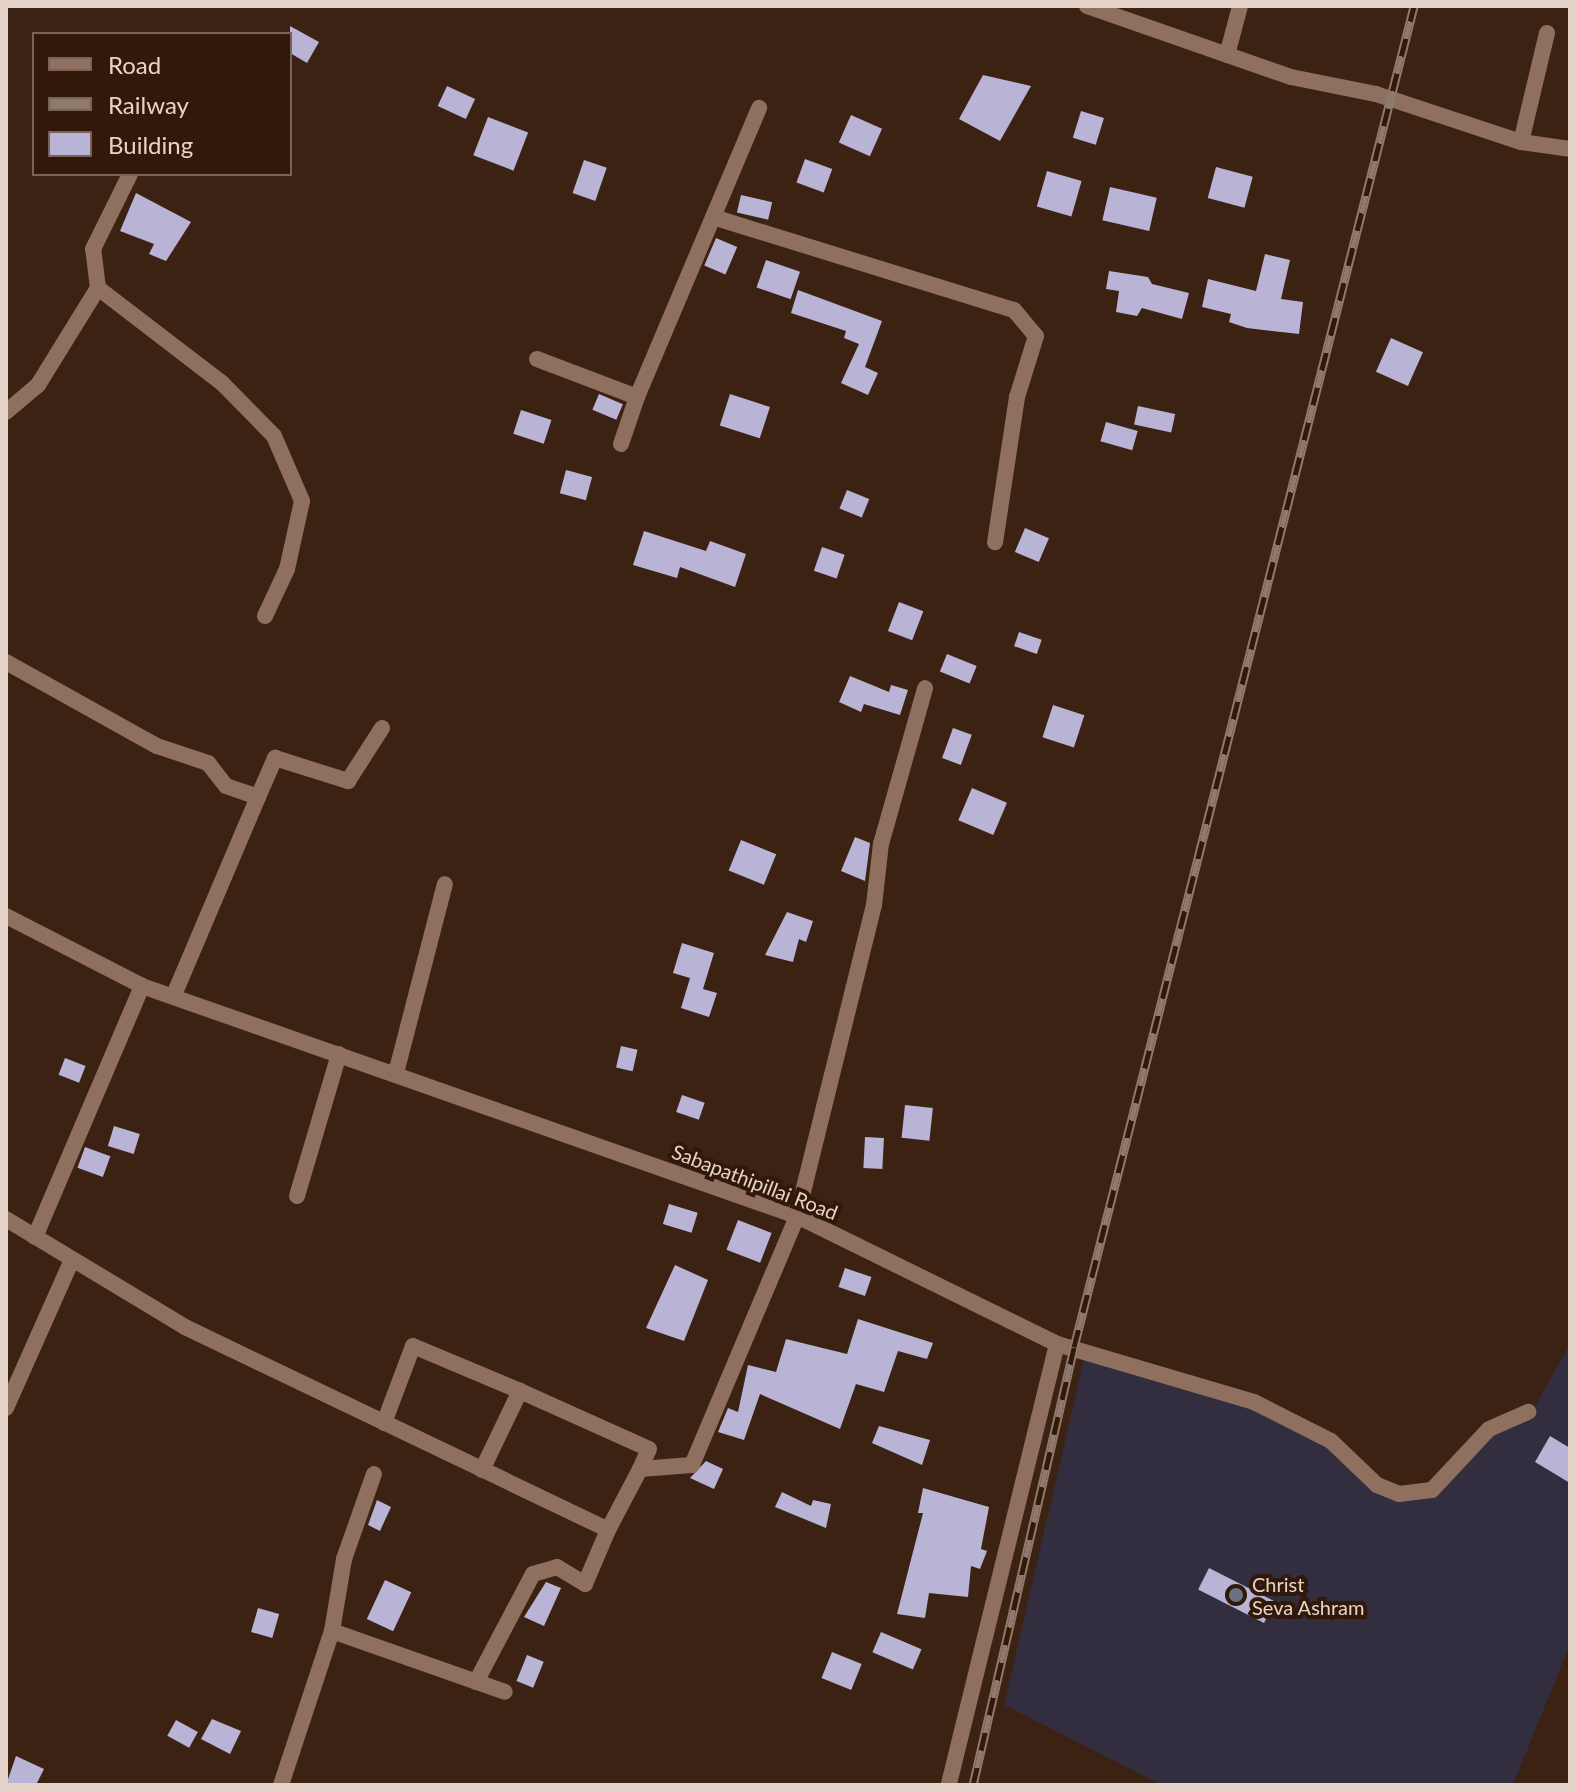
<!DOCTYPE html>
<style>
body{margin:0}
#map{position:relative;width:1576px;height:1791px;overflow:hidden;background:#3c2212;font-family:Lato,sans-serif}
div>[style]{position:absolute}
.education>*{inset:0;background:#322e3f}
.building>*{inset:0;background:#b9b3d5;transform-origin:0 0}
.street>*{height:16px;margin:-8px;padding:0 8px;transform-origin:8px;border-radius:8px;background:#8f705e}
.rail>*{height:9px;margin-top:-4.5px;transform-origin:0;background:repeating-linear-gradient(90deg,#311808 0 18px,#8f796c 0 36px);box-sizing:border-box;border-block:2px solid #8f796c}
.dots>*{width:22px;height:22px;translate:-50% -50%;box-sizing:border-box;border:4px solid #311808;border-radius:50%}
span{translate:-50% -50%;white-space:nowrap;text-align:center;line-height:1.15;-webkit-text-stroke:8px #311808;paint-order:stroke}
.street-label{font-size:20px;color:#e6d4ca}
.poi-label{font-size:20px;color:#e6d4ca}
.left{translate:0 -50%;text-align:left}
.frame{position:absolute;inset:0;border:8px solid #e6d4ca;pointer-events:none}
.legend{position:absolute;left:32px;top:32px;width:260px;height:144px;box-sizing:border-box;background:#311808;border:2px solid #796356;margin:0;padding:10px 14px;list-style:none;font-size:24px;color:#e6d4ca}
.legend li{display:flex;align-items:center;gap:16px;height:40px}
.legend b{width:40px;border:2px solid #796356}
</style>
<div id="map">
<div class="education">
<div style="clip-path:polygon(1570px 1344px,1570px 1644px,1513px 1785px,1162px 1785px,1004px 1705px,1085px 1355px,1253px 1406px,1329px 1445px,1375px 1488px,1434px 1494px,1491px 1433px,1529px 1417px)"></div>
</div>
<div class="building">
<div style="clip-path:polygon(290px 26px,319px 42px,307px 63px,290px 53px)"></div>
<div style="clip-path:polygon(983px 75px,1031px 86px,1000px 141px,959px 119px)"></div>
<div style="left:447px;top:86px;width:31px;height:22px;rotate:25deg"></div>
<div style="left:1081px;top:111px;width:24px;height:28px;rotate:17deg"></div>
<div style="left:851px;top:115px;width:34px;height:30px;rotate:24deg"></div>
<div style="left:488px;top:117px;width:43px;height:41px;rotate:21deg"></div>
<div style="left:805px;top:159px;width:29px;height:25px;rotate:20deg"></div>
<div style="left:584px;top:160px;width:24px;height:35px;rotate:19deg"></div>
<div style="left:1216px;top:167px;width:38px;height:32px;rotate:15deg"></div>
<div style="left:1047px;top:171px;width:36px;height:37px;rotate:16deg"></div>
<div style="left:1110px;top:187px;width:48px;height:34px;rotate:13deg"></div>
<div style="clip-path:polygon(136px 193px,191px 222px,166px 261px,149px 254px,154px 244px,120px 231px)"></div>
<div style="left:741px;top:195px;width:32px;height:18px;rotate:13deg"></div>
<div style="left:716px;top:238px;width:23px;height:30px;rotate:23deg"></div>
<div style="clip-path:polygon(1265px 254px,1290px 260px,1281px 299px,1303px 302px,1299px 334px,1247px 328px,1229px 322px,1231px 314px,1202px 307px,1208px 279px,1256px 291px)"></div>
<div style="left:766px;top:260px;width:36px;height:29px;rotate:19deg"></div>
<div style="clip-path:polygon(1109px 271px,1148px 277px,1152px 284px,1189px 293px,1182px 319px,1142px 308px,1137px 316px,1116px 312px,1119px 291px,1106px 289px)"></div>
<div style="clip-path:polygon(798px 290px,882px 321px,865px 367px,878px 373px,868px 395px,841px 383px,859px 344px,844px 338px,846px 331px,791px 313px)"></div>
<div style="left:1391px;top:338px;width:35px;height:37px;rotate:24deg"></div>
<div style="left:599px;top:394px;width:26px;height:17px;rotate:23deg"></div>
<div style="left:730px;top:394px;width:42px;height:33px;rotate:18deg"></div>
<div style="left:1138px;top:406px;width:38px;height:19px;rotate:12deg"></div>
<div style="left:521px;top:410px;width:32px;height:25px;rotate:18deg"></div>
<div style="left:1106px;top:422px;width:33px;height:20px;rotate:16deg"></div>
<div style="left:566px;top:470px;width:27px;height:24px;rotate:15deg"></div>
<div style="left:847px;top:490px;width:24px;height:20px;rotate:22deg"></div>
<div style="left:1025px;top:528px;width:26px;height:26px;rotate:23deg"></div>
<div style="clip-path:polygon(644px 531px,706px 551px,710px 541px,746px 554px,735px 587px,680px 567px,677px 578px,633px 565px)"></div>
<div style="left:822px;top:547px;width:24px;height:25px;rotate:19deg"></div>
<div style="left:899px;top:602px;width:26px;height:31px;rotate:21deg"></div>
<div style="left:1019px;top:632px;width:24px;height:15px;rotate:19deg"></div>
<div style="left:947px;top:654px;width:32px;height:19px;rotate:22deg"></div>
<div style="clip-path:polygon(850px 676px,889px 692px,891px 685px,908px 690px,900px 715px,864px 704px,861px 712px,839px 702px)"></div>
<div style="left:1053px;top:705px;width:33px;height:34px;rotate:18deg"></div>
<div style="left:953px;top:728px;width:20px;height:32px;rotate:20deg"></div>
<div style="left:972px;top:788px;width:38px;height:35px;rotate:23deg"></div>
<div style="clip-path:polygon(855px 837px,870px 843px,865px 881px,841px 871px)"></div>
<div style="left:741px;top:840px;width:38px;height:33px;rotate:22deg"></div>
<div style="clip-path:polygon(787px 912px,813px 921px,806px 942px,799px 939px,793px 962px,765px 955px)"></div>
<div style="clip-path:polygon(682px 943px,714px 953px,703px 989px,717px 993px,709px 1017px,681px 1008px,690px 978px,673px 973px)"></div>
<div style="left:621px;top:1046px;width:17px;height:22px;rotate:13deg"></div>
<div style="left:65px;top:1058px;width:22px;height:18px;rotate:21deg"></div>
<div style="left:682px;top:1095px;width:24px;height:18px;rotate:19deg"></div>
<div style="left:905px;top:1105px;width:28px;height:33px;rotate:6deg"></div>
<div style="left:114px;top:1126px;width:27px;height:21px;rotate:17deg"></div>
<div style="left:865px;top:1137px;width:19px;height:31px;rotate:3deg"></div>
<div style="left:85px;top:1147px;width:27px;height:22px;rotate:20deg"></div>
<div style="left:669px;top:1204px;width:30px;height:21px;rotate:17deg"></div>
<div style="left:738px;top:1220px;width:36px;height:32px;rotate:21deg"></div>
<div style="clip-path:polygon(675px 1265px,708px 1280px,684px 1341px,646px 1328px)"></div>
<div style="left:845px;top:1268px;width:28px;height:20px;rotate:19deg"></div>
<div style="clip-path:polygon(858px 1319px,933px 1343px,927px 1359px,898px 1351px,884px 1392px,856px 1384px,840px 1429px,760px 1394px,744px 1440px,718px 1432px,728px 1408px,738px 1412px,748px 1365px,776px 1372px,786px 1339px,847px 1354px)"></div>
<div style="clip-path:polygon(879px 1426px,930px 1440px,922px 1465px,872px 1443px)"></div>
<div style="clip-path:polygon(1550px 1436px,1570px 1448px,1570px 1483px,1535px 1462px)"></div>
<div style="clip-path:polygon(706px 1461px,723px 1469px,714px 1489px,690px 1478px)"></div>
<div style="clip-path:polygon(923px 1488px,989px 1507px,981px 1549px,987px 1551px,980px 1569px,971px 1566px,968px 1597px,929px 1593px,925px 1618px,897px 1614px,923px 1513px,918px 1513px)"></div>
<div style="clip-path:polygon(782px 1492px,811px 1506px,813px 1500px,831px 1504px,826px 1528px,775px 1507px)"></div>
<div style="clip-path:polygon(377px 1500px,391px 1507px,380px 1531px,368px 1525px)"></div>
<div style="left:1209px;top:1568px;width:74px;height:24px;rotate:27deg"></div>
<div style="left:385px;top:1580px;width:29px;height:43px;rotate:25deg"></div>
<div style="clip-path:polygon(546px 1582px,561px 1588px,544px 1626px,524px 1617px)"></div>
<div style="left:258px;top:1608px;width:22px;height:25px;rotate:16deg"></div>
<div style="left:881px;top:1632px;width:44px;height:22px;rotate:23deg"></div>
<div style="left:832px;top:1652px;width:32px;height:28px;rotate:22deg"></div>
<div style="left:527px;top:1655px;width:18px;height:28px;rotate:22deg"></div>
<div style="clip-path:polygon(212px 1719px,241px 1731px,230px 1754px,201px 1739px)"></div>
<div style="left:176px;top:1720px;width:25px;height:18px;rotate:29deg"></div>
<div style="clip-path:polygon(16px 1756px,44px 1769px,36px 1785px,6px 1785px)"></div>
</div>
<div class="street">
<div style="left:1087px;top:6px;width:216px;rotate:19.2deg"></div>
<div style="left:1291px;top:77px;width:87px;rotate:11.3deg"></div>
<div style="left:1376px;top:94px;width:153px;rotate:18.3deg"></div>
<div style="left:1521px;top:142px;width:112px;rotate:-76.6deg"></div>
<div style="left:1227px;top:55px;width:51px;rotate:-75.1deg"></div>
<div style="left:1521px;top:142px;width:49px;rotate:8.1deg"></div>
<div style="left:713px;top:217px;width:315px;rotate:17.2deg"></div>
<div style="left:1014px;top:310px;width:34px;rotate:50deg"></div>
<div style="left:1036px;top:336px;width:64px;rotate:107.3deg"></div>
<div style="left:1017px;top:397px;width:147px;rotate:98.6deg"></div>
<div style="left:98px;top:288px;width:39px;rotate:-97deg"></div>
<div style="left:93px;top:249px;width:84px;rotate:-63.7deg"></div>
<div style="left:537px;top:359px;width:107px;rotate:20.8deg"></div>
<div style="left:637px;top:397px;width:314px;rotate:-67.1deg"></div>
<div style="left:6px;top:412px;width:42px;rotate:-40.2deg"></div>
<div style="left:38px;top:385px;width:114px;rotate:-58.3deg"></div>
<div style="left:98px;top:288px;width:156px;rotate:37.5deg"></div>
<div style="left:222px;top:383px;width:74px;rotate:45.5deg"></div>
<div style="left:274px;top:436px;width:71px;rotate:66.7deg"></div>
<div style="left:302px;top:501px;width:70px;rotate:102.4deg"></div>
<div style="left:287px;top:569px;width:52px;rotate:115.1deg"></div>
<div style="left:621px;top:444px;width:50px;rotate:-71.2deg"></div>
<div style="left:6px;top:662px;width:173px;rotate:29.1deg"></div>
<div style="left:157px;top:746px;width:54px;rotate:18.4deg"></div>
<div style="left:208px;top:763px;width:29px;rotate:52deg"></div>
<div style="left:226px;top:786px;width:34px;rotate:19deg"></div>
<div style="left:258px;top:797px;width:217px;rotate:113deg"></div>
<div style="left:258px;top:797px;width:43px;rotate:-66.4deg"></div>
<div style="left:275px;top:758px;width:77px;rotate:17.5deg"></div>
<div style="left:348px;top:781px;width:63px;rotate:-57.3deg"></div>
<div style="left:6px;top:916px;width:153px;rotate:27.2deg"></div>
<div style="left:142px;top:986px;width:694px;rotate:19.35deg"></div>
<div style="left:797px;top:1216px;width:290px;rotate:26.2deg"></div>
<div style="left:1057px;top:1344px;width:454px;rotate:103.8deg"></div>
<div style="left:396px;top:1073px;width:195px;rotate:-75.5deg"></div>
<div style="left:297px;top:1196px;width:148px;rotate:-73.5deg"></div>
<div style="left:6px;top:1219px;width:209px;rotate:31.1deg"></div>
<div style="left:185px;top:1327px;width:469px;rotate:25.6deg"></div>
<div style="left:608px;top:1530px;width:69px;rotate:-62.3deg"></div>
<div style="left:640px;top:1469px;width:52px;rotate:-4.4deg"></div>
<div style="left:692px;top:1465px;width:270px;rotate:-67.1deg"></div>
<div style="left:797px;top:1216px;width:320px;rotate:-76.1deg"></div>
<div style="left:874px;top:905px;width:61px;rotate:-83.5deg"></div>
<div style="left:881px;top:844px;width:162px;rotate:-74.2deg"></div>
<div style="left:35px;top:1237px;width:273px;rotate:-66.9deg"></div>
<div style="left:1057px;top:1344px;width:205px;rotate:16.4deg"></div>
<div style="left:1254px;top:1402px;width:86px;rotate:26.9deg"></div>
<div style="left:1331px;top:1441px;width:64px;rotate:43.7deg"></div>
<div style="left:1377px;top:1485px;width:24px;rotate:22deg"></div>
<div style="left:1399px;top:1494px;width:33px;rotate:-7deg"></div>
<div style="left:1432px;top:1490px;width:83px;rotate:-46.9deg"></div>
<div style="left:1489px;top:1429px;width:43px;rotate:-23.6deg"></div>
<div style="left:6px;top:1408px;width:162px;rotate:-66deg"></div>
<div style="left:384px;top:1423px;width:82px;rotate:-69.4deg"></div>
<div style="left:413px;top:1346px;width:116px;rotate:22.8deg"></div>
<div style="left:482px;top:1470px;width:88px;rotate:-64.3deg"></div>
<div style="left:520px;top:1391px;width:141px;rotate:24.2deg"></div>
<div style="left:649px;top:1449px;width:22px;rotate:114deg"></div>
<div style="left:332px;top:1631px;width:183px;rotate:19.4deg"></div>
<div style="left:476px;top:1682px;width:122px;rotate:-62.2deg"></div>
<div style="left:533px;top:1574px;width:25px;rotate:-16deg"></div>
<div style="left:557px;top:1567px;width:33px;rotate:31deg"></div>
<div style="left:585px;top:1584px;width:59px;rotate:-66.9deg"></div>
<div style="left:281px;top:1785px;width:162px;rotate:-71.7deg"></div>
<div style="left:332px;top:1631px;width:73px;rotate:-80.5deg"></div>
<div style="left:344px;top:1559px;width:90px;rotate:-70.6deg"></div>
</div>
<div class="rail">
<div style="left:973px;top:1785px;width:449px;rotate:-77deg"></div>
<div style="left:1074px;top:1347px;width:1383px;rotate:-75.77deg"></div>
</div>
<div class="dots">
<div style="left:1236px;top:1595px;background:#6b7280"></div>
</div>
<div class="street-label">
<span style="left:755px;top:1182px;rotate:21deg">Sabapathipillai Road</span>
</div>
<div class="poi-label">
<span class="left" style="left:1252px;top:1596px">Christ<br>Seva Ashram</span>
</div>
<div class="frame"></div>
<ul class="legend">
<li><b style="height:10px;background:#8f705e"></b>Road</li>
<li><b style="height:10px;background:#8f796c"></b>Railway</li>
<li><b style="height:22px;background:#b9b3d5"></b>Building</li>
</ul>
</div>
